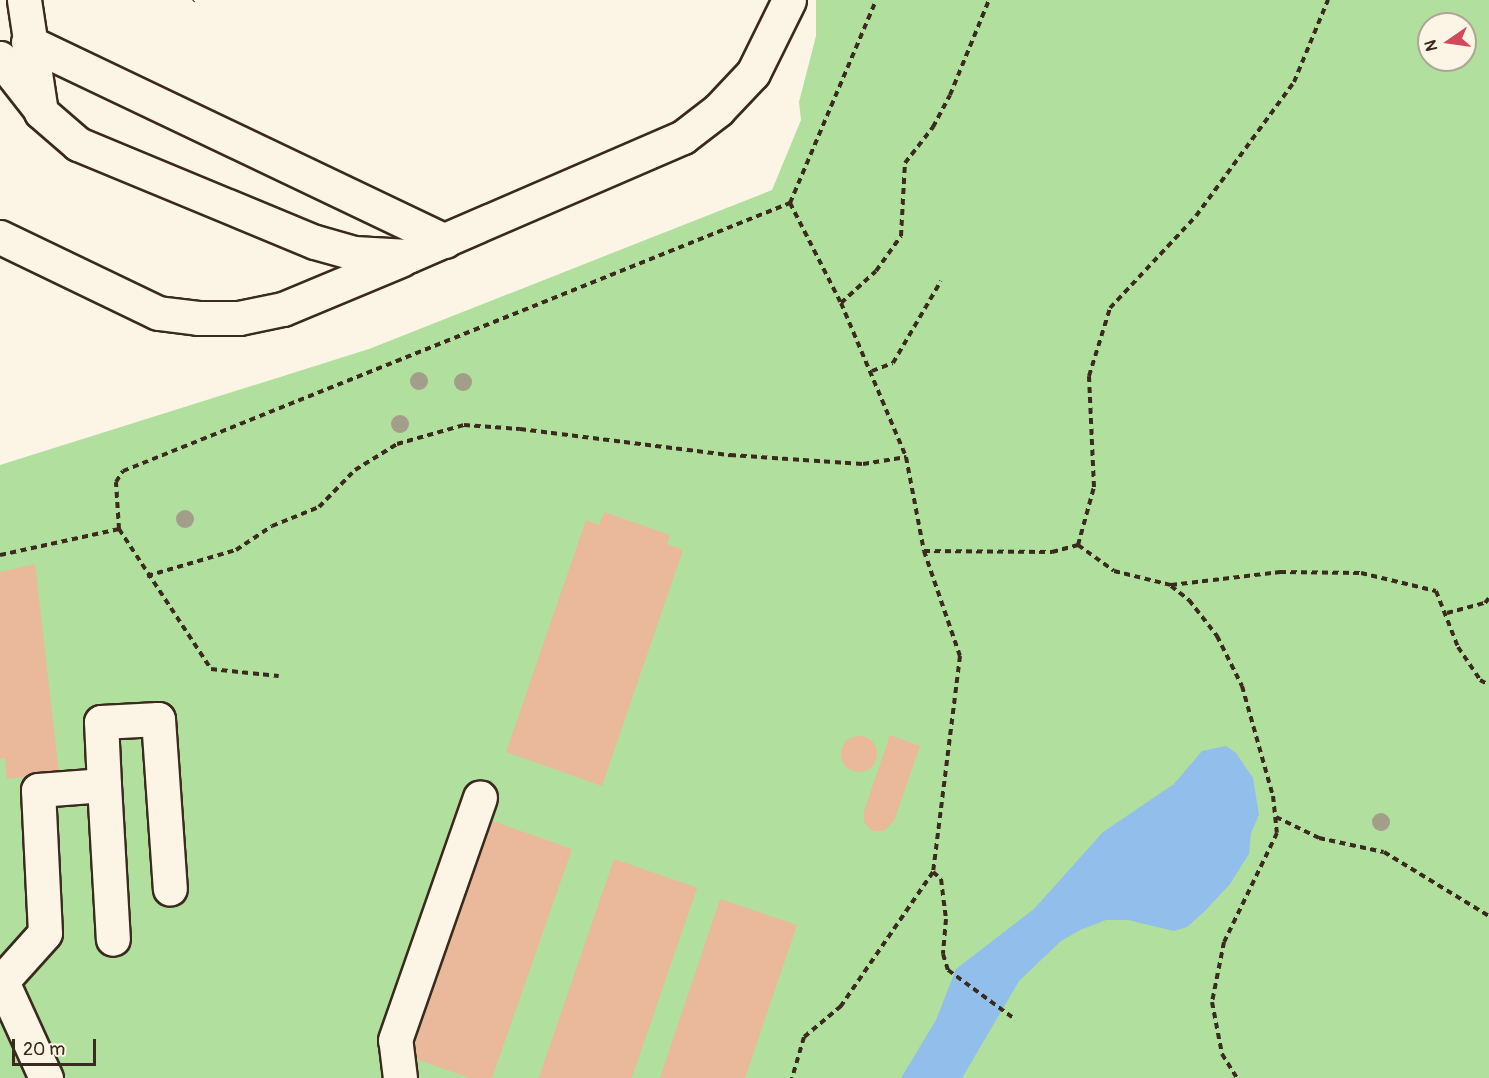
<!DOCTYPE html>
<style>
body{margin:0}
#map{position:relative;width:1489px;height:1078px;overflow:hidden;background:#fcf5e5;font-family:Pangolin,sans-serif}
div>[style]{position:absolute}
.green>*{inset:0;background:#b0df9e}
.water>*{inset:0;background:#91beeb}
.building>*{inset:0;background:#eab99b;transform-origin:0 0}
.round{border-radius:50%}
.path>*{height:4px;margin-top:-2px;transform-origin:0;background:repeating-linear-gradient(90deg,#3b2a1e 0 6px,transparent 0 10.5px)}
.roads{filter:drop-shadow(2px 0 #3b2a1e) drop-shadow(-2px 0 #3b2a1e) drop-shadow(0 2px #3b2a1e) drop-shadow(0 -2px #3b2a1e)}
.minor>*{height:33px;margin:-16.5px;padding:0 16.5px;transform-origin:16.5px;border-radius:16.5px;background:#fcf5e5}
.trees>*{width:18px;height:18px;margin:-9px;border-radius:50%;background:#a29e89}
span{translate:-50% -50%;white-space:nowrap;text-align:center;line-height:1.15;-webkit-text-stroke:4.5px #fcf5e5;paint-order:stroke}
.north{position:absolute;left:1417px;top:12px;width:60px;height:60px;box-sizing:border-box;background:#fcf5e5;border:2px solid #afa495;border-radius:50%;rotate:257deg;font-size:16px;font-weight:700;line-height:24px;text-align:center;color:#3b2a1e}
.north::after{content:'';display:block;margin:auto;width:21px;height:27px;background:#d1495b;clip-path:polygon(50% 0,100% 100%,50% 72%,0 100%)}
.scale{position:absolute;left:12px;top:1039px;width:84px;height:27px;box-sizing:border-box;border:3px solid #3b2a1e;border-top:0;padding-left:8px;font-size:18px;line-height:21px;white-space:nowrap;color:#3b2a1e;-webkit-text-stroke:4px #fcf5e5;paint-order:stroke}
</style>
<div id="map">
<div class="green">
<div style="clip-path:polygon(evenodd,816px 0,1489px 0,1489px 1078px,0 1078px,0 465px,369px 349px,772px 190px,801px 120px,799px 102px,816px 36px,816px 0,1429px 24px,1465px 24px,1465px 60px,1429px 60px,1429px 24px)"></div>
</div>
<div class="water">
<div style="clip-path:polygon(1226px 746px,1236px 753px,1253px 778px,1259px 815px,1251px 833px,1249px 854px,1230px 884px,1204px 912px,1187px 927px,1174px 931px,1128px 920px,1106px 920px,1080px 930px,1061px 941px,1019px 981px,962px 1078px,901px 1078px,936px 1020px,956px 969px,1034px 909px,1103px 832px,1174px 784px,1202px 751px)"></div>
</div>
<div class="building">
<div style="clip-path:polygon(604px 512px,670px 535px,667px 544px,683px 550px,602px 786px,506px 752px,586px 520px,599px 525px)"></div>
<div style="clip-path:polygon(35px 564px,59px 773px,7px 779px,5px 758px,0 759px,0 572px)"></div>
<div style="clip-path:polygon(890px 735px,920px 746px,894px 821px,884px 831px,872px 831px,864px 822px,864px 811px)"></div>
<div class="round" style="left:841px;top:736px;width:36px;height:36px"></div>
<div style="clip-path:polygon(492px 821px,572px 849px,492px 1078px,470px 1078px,410px 1057px)"></div>
<div style="left:614px;top:859px;width:88px;height:232px;rotate:19deg"></div>
<div style="clip-path:polygon(720px 899px,797px 925px,745px 1078px,660px 1078px)"></div>
</div>
<div class="path">
<div style="left:193px;top:1px;width:1px;rotate:-45deg"></div>
<div style="left:790px;top:203px;width:112px;rotate:63deg"></div>
<div style="left:841px;top:303px;width:167px;rotate:67.1deg"></div>
<div style="left:906px;top:457px;width:96px;rotate:79.2deg"></div>
<div style="left:924px;top:551px;width:111px;rotate:71.1deg"></div>
<div style="left:960px;top:656px;width:218px;rotate:97.1deg"></div>
<div style="left:933px;top:872px;width:163px;rotate:124.5deg"></div>
<div style="left:841px;top:1006px;width:48px;rotate:140deg"></div>
<div style="left:804px;top:1037px;width:43px;rotate:106.3deg"></div>
<div style="left:841px;top:303px;width:47px;rotate:-42.4deg"></div>
<div style="left:876px;top:271px;width:43px;rotate:-54.5deg"></div>
<div style="left:901px;top:236px;width:73px;rotate:-86.9deg"></div>
<div style="left:905px;top:163px;width:46px;rotate:-52.1deg"></div>
<div style="left:933px;top:127px;width:36px;rotate:-62deg"></div>
<div style="left:950px;top:95px;width:103px;rotate:-67.7deg"></div>
<div style="left:872px;top:371px;width:22px;rotate:-21deg"></div>
<div style="left:893px;top:363px;width:95px;rotate:-59.7deg"></div>
<div style="left:119px;top:529px;width:168px;rotate:56.7deg"></div>
<div style="left:211px;top:669px;width:68px;rotate:5.9deg"></div>
<div style="left:1078px;top:545px;width:60px;rotate:-74.6deg"></div>
<div style="left:1094px;top:487px;width:111px;rotate:-92.6deg"></div>
<div style="left:1089px;top:376px;width:71px;rotate:-72.8deg"></div>
<div style="left:1110px;top:308px;width:126px;rotate:-46.9deg"></div>
<div style="left:1196px;top:216px;width:166px;rotate:-53.8deg"></div>
<div style="left:1294px;top:82px;width:89px;rotate:-67.5deg"></div>
<div style="left:924px;top:551px;width:128px;rotate:0.4deg"></div>
<div style="left:1052px;top:552px;width:27px;rotate:-15deg"></div>
<div style="left:1078px;top:545px;width:44px;rotate:35.8deg"></div>
<div style="left:1114px;top:571px;width:59px;rotate:13.8deg"></div>
<div style="left:1171px;top:585px;width:110px;rotate:-6.8deg"></div>
<div style="left:1280px;top:572px;width:81px;rotate:0.7deg"></div>
<div style="left:1361px;top:573px;width:77px;rotate:13.5deg"></div>
<div style="left:1436px;top:591px;width:60px;rotate:68.6deg"></div>
<div style="left:1458px;top:647px;width:40px;rotate:56deg"></div>
<div style="left:1480px;top:680px;width:10px;rotate:29deg"></div>
<div style="left:0;top:555px;width:122px;rotate:-12.3deg"></div>
<div style="left:119px;top:529px;width:47px;rotate:-93.7deg"></div>
<div style="left:116px;top:482px;width:13px;rotate:-58deg"></div>
<div style="left:123px;top:471px;width:719px;rotate:-21.89deg"></div>
<div style="left:790px;top:203px;width:220px;rotate:-67deg"></div>
<div style="left:147px;top:576px;width:93px;rotate:-16.3deg"></div>
<div style="left:236px;top:550px;width:43px;rotate:-33.7deg"></div>
<div style="left:272px;top:526px;width:51px;rotate:-22deg"></div>
<div style="left:319px;top:507px;width:52px;rotate:-45.8deg"></div>
<div style="left:355px;top:470px;width:49px;rotate:-31.8deg"></div>
<div style="left:397px;top:444px;width:70px;rotate:-15.8deg"></div>
<div style="left:464px;top:425px;width:56px;rotate:4.1deg"></div>
<div style="left:520px;top:429px;width:212px;rotate:7.1deg"></div>
<div style="left:730px;top:455px;width:133px;rotate:3.9deg"></div>
<div style="left:863px;top:464px;width:44px;rotate:-9.2deg"></div>
<div style="left:1171px;top:586px;width:23px;rotate:38deg"></div>
<div style="left:1189px;top:600px;width:46px;rotate:52.1deg"></div>
<div style="left:1217px;top:636px;width:56px;rotate:63.4deg"></div>
<div style="left:1242px;top:686px;width:114px;rotate:74.3deg"></div>
<div style="left:1273px;top:796px;width:37px;rotate:84deg"></div>
<div style="left:1277px;top:833px;width:121px;rotate:115.9deg"></div>
<div style="left:1224px;top:942px;width:61px;rotate:101.3deg"></div>
<div style="left:1212px;top:1002px;width:53px;rotate:79.1deg"></div>
<div style="left:1222px;top:1054px;width:28px;rotate:58deg"></div>
<div style="left:1447px;top:613px;width:39px;rotate:-15deg"></div>
<div style="left:1485px;top:603px;width:6px;rotate:-51deg"></div>
<div style="left:1276px;top:817px;width:48px;rotate:26deg"></div>
<div style="left:1319px;top:838px;width:66px;rotate:12.2deg"></div>
<div style="left:1384px;top:852px;width:123px;rotate:31.4deg"></div>
<div style="left:933px;top:872px;width:11px;rotate:41deg"></div>
<div style="left:941px;top:879px;width:40px;rotate:82.9deg"></div>
<div style="left:946px;top:919px;width:35px;rotate:95deg"></div>
<div style="left:943px;top:954px;width:17px;rotate:73deg"></div>
<div style="left:948px;top:970px;width:84px;rotate:36.3deg"></div>
</div>
<div class="roads">
<div class="minor">
<div style="left:24px;top:0;width:113px;rotate:81.4deg"></div>
<div style="left:41px;top:112px;width:49px;rotate:40.9deg"></div>
<div style="left:78px;top:144px;width:256px;rotate:22.5deg"></div>
<div style="left:315px;top:242px;width:41px;rotate:15.8deg"></div>
<div style="left:354px;top:253px;width:54px;rotate:3.2deg"></div>
<div style="left:408px;top:256px;width:300px;rotate:-23.4deg"></div>
<div style="left:683px;top:137px;width:44px;rotate:-37.6deg"></div>
<div style="left:718px;top:110px;width:51px;rotate:-46.6deg"></div>
<div style="left:753px;top:73px;width:81px;rotate:-63.7deg"></div>
<div style="left:28px;top:42px;width:462px;rotate:25.5deg"></div>
<div style="left:0;top:58px;width:63px;rotate:52deg"></div>
<div style="left:0;top:237px;width:175px;rotate:25.7deg"></div>
<div style="left:158px;top:313px;width:40px;rotate:7.1deg"></div>
<div style="left:198px;top:318px;width:41px"></div>
<div style="left:239px;top:318px;width:45px;rotate:-11.6deg"></div>
<div style="left:283px;top:309px;width:128px;rotate:-22.6deg"></div>
<div style="left:104px;top:785px;width:63px;rotate:-92.7deg"></div>
<div style="left:101px;top:722px;width:57px;rotate:-3deg"></div>
<div style="left:158px;top:719px;width:170px;rotate:86deg"></div>
<div style="left:0;top:977px;width:111px;rotate:65.5deg"></div>
<div style="left:2px;top:981px;width:64px;rotate:-48.1deg"></div>
<div style="left:45px;top:933px;width:143px;rotate:-92.8deg"></div>
<div style="left:38px;top:790px;width:66px;rotate:-4.3deg"></div>
<div style="left:104px;top:785px;width:154px;rotate:86.7deg"></div>
<div style="left:400px;top:1078px;width:38px;rotate:-97deg"></div>
<div style="left:395px;top:1040px;width:257px;rotate:-70.7deg"></div>
</div>
</div>
<div class="trees">
<div style="left:419px;top:381px"></div>
<div style="left:463px;top:382px"></div>
<div style="left:400px;top:424px"></div>
<div style="left:185px;top:519px"></div>
<div style="left:1381px;top:822px"></div>
</div>
<div class="north">N</div>
<div class="scale">20 m</div>
</div>
